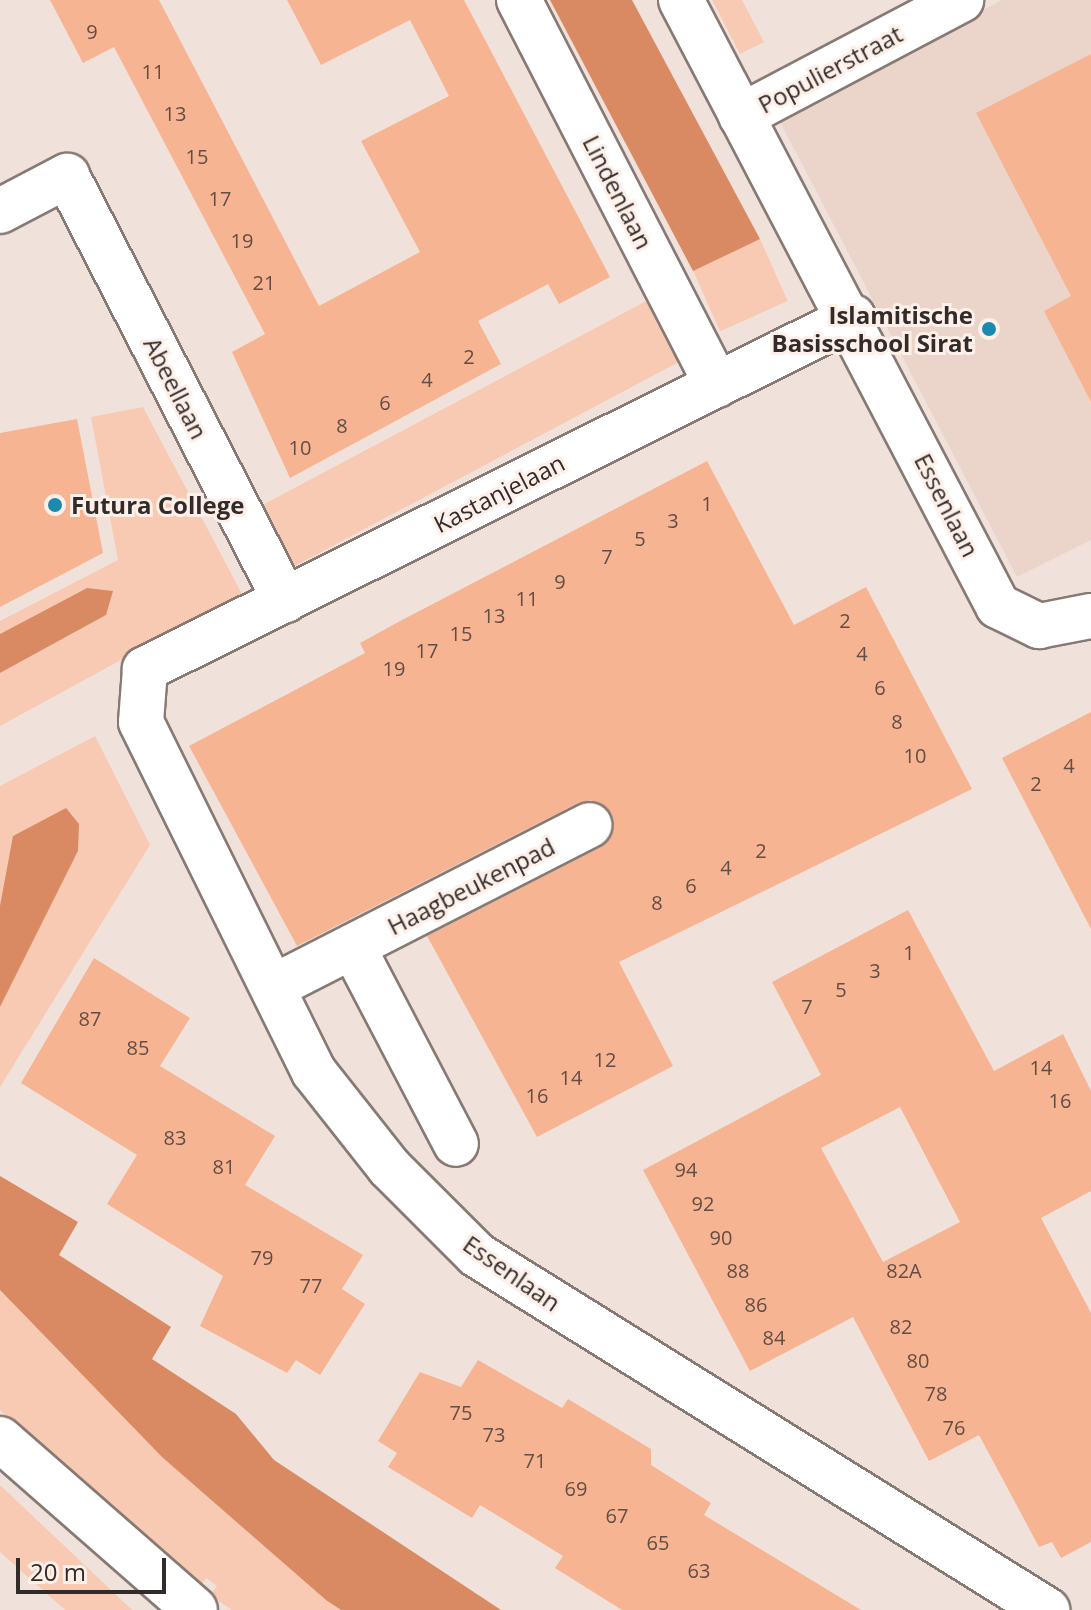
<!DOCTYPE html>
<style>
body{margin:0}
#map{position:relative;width:1091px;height:1610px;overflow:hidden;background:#f0e2db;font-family:"Open Sans",sans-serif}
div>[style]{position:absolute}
.built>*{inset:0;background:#ebd5cb}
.green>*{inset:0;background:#f8cab3;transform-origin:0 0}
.water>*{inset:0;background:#da8a62}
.building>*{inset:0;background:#f7b493}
.roads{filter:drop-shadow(2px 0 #877a74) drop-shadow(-2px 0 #877a74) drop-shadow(0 2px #877a74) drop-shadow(0 -2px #877a74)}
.minor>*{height:44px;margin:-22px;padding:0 22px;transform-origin:22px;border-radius:22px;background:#fff}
.secondary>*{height:44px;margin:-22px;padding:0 22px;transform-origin:22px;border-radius:22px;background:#fff}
.dots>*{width:22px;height:22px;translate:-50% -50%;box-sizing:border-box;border:4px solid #feefe8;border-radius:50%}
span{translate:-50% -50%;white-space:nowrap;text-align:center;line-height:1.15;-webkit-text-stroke:6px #feefe8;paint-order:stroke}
.number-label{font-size:20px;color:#624e44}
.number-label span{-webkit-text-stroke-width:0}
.street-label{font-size:24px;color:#312c29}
.poi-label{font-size:24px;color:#312c29;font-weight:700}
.right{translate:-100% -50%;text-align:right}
.left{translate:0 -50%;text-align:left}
.scale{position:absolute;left:16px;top:1558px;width:150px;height:36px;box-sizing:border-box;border:4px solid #312c29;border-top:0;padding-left:10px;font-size:24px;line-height:28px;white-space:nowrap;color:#312c29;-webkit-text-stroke:6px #feefe8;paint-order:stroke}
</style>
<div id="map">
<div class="built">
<div style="clip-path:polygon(1002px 0,1091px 0,1091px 540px,1017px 577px,778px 118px)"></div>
</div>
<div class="green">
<div style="clip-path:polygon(712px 0,742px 0,764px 42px,740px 54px)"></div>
<div style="left:760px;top:239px;width:68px;height:74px;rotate:66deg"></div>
<div style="left:652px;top:298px;width:69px;height:452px;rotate:62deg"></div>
<div style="clip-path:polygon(143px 407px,242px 594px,0 726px,0 673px,106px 615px,87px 588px,0 634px,0 621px,118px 560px,91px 417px)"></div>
<div style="clip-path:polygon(95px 736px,150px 845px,0 1087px,0 1007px,78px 851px,0 906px,0 786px)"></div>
<div style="clip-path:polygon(0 1290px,162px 1457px,341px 1610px,232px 1610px,210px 1595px,217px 1586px,206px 1578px,200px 1588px,71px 1480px,0 1410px)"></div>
<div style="clip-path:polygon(0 1485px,130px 1608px,133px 1610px,65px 1610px,0 1552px)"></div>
</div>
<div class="water">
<div style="clip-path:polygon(550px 0,632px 0,760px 239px,693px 271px)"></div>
<div style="clip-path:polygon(87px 588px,113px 591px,106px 615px,0 673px,0 634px)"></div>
<div style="clip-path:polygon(66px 808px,79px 824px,78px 851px,0 1007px,0 906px,13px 836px)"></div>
<div style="clip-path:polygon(0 1176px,78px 1222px,59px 1255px,171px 1327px,152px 1359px,236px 1414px,274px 1460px,501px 1610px,341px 1610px,326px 1600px,162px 1457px,0 1290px)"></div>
</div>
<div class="building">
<div style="clip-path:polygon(50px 0,159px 0,319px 306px,420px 252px,361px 141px,449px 96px,410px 20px,321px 65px,287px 0,464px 0,610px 277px,559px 304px,548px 284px,478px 321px,501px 364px,290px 478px,232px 352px,265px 334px,114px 47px,83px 63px)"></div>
<div style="clip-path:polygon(1091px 54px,1091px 402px,1044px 311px,1071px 296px,976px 113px)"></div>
<div style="clip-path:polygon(77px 419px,103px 553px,0 607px,0 433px)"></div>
<div style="clip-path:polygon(707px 461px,794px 625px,866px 587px,972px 789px,619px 962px,673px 1066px,537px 1137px,427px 936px,601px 847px,614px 827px,611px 813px,591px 800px,578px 803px,297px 946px,189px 746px,365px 653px,360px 643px,402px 620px)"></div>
<div style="clip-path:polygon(1091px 712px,1091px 929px,1002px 758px)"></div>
<div style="clip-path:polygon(evenodd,908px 910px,994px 1071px,1063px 1034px,1091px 1091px,1091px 1191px,1041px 1218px,1091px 1313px,1091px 1542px,1061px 1558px,1052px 1542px,1039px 1547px,979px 1435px,929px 1461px,853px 1317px,750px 1371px,643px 1170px,821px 1075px,772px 982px,908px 910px,900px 1107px,960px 1222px,883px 1262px,821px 1148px,900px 1107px)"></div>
<div style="clip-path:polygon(94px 958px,190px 1018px,160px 1066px,275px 1136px,245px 1185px,363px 1255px,342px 1289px,365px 1304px,320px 1375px,296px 1360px,287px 1373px,200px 1326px,223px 1276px,107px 1204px,137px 1155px,21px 1083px)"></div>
<div style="clip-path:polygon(478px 1360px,562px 1408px,568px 1399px,651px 1449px,651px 1465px,711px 1503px,704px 1515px,861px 1610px,622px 1610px,555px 1568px,563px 1556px,521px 1530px,480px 1505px,472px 1518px,388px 1467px,397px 1453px,378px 1441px,420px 1372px,461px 1387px)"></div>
</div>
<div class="roads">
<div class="minor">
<div style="left:519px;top:0;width:433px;rotate:62.8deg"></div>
<div style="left:681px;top:0;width:684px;rotate:62.39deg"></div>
<div style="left:998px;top:606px;width:46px;rotate:26deg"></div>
<div style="left:1039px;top:626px;width:53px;rotate:-10.9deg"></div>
<div style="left:741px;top:116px;width:249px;rotate:-27.8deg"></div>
<div style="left:0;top:211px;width:76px;rotate:-27.6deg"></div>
<div style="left:67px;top:176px;width:477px;rotate:62.8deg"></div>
<div style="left:853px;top:317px;width:791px;rotate:153.56deg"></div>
<div style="left:145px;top:669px;width:53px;rotate:94.3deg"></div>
<div style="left:141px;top:722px;width:390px;rotate:63.7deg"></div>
<div style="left:314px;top:1072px;width:121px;rotate:51.7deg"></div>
<div style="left:389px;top:1167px;width:124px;rotate:45deg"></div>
<div style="left:477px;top:1255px;width:672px;rotate:31.91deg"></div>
<div style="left:353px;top:947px;width:222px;rotate:62.4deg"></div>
<div style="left:277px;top:985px;width:351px;rotate:-27.1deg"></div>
</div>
<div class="secondary">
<div style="left:0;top:1439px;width:259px;rotate:41.2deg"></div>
</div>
</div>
<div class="dots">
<div style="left:989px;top:329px;background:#1a8aaf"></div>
<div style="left:55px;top:505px;background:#1a8aaf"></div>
</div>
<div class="number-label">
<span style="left:92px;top:31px">9</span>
<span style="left:153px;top:71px">11</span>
<span style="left:175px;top:113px">13</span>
<span style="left:197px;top:156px">15</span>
<span style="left:220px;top:198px">17</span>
<span style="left:242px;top:240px">19</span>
<span style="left:264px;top:282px">21</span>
<span style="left:469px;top:356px">2</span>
<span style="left:427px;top:379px">4</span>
<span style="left:385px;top:402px">6</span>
<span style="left:342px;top:425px">8</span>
<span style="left:300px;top:447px">10</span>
<span style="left:707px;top:503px">1</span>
<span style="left:673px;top:520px">3</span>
<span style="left:640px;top:538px">5</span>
<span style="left:607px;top:556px">7</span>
<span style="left:560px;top:581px">9</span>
<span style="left:527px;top:598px">11</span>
<span style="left:494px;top:615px">13</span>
<span style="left:845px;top:620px">2</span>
<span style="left:461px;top:633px">15</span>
<span style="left:427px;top:650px">17</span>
<span style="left:862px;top:653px">4</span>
<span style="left:394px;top:668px">19</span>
<span style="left:880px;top:687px">6</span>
<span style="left:897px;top:721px">8</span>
<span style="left:915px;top:755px">10</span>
<span style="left:1069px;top:765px">4</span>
<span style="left:1036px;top:783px">2</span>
<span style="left:761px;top:850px">2</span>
<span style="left:726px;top:867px">4</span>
<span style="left:691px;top:885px">6</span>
<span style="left:657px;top:902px">8</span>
<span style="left:909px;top:952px">1</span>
<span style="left:875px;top:970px">3</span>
<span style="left:841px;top:989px">5</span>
<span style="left:807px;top:1006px">7</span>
<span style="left:90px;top:1018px">87</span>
<span style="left:138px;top:1047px">85</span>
<span style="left:605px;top:1059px">12</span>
<span style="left:1041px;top:1067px">14</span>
<span style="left:571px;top:1077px">14</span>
<span style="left:537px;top:1095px">16</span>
<span style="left:1060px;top:1100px">16</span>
<span style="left:175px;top:1137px">83</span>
<span style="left:224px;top:1166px">81</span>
<span style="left:686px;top:1169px">94</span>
<span style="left:703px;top:1203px">92</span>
<span style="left:721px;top:1237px">90</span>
<span style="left:262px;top:1257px">79</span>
<span style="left:738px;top:1270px">88</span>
<span style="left:904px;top:1270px">82A</span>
<span style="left:311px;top:1285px">77</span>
<span style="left:756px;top:1304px">86</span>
<span style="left:901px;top:1326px">82</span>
<span style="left:774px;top:1337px">84</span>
<span style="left:918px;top:1360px">80</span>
<span style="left:936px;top:1393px">78</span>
<span style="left:461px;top:1412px">75</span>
<span style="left:954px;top:1427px">76</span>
<span style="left:494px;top:1434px">73</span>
<span style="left:535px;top:1460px">71</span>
<span style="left:576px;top:1488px">69</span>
<span style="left:617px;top:1515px">67</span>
<span style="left:658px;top:1542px">65</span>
<span style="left:699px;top:1570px">63</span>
</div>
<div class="street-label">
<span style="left:830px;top:69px;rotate:-28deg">Populierstraat</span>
<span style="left:618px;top:192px;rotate:63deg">Lindenlaan</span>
<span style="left:176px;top:388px;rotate:63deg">Abeellaan</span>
<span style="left:499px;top:493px;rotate:-27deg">Kastanjelaan</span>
<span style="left:947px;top:505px;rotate:63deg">Essenlaan</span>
<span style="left:471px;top:886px;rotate:-27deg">Haagbeukenpad</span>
<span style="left:512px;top:1273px;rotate:35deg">Essenlaan</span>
</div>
<div class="poi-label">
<span class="right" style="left:973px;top:329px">Islamitische<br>Basisschool Sirat</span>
<span class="left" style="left:71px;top:505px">Futura College</span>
</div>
<div class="scale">20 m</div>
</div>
